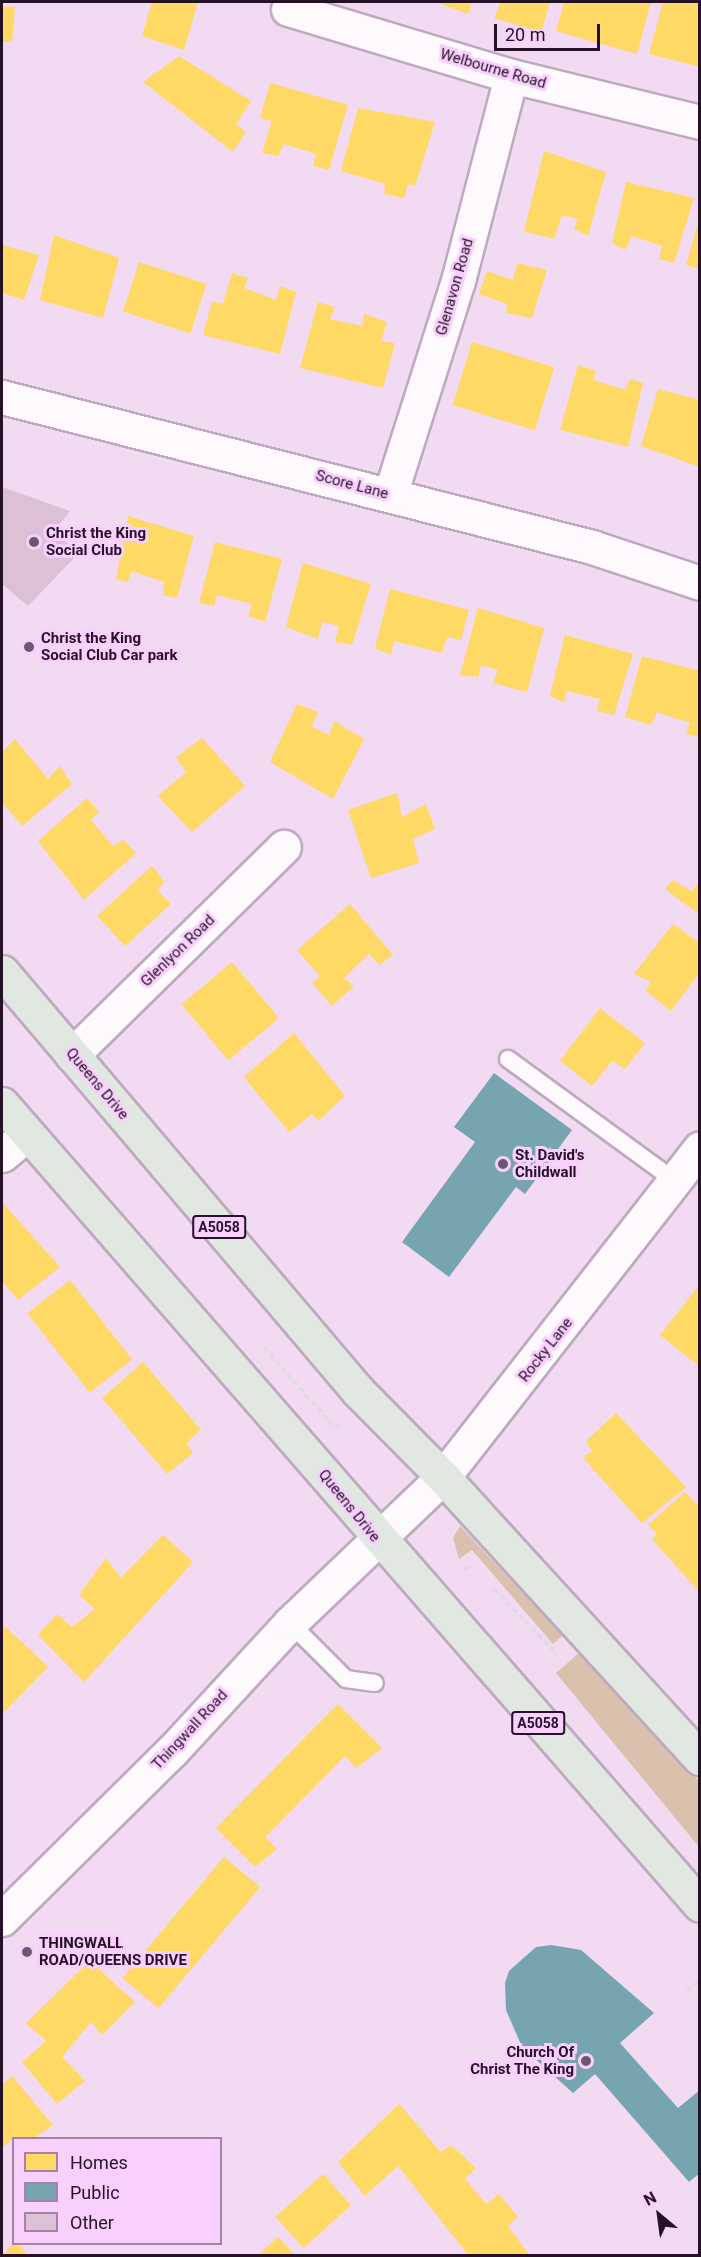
<!DOCTYPE html>
<style>
body{margin:0}
#map{position:relative;width:701px;height:2257px;overflow:hidden;background:#f1daf2;font-family:Roboto,sans-serif}
div>[style]{position:absolute}
.green>*{inset:0;background:#dac1ae}
.homes>*{inset:0;background:#ffd966;transform-origin:0 0}
.public>*{inset:0;background:#76a5af}
.building>*{inset:0;background:#dcc1d6}
.path>*{height:4px;margin-top:-2px;transform-origin:0;background:repeating-linear-gradient(90deg,#e1dae2 0 6px,transparent 0 9px)}
.roads{filter:drop-shadow(2px 0 #bdaabf) drop-shadow(-2px 0 #bdaabf) drop-shadow(0 2px #bdaabf) drop-shadow(0 -2px #bdaabf)}
.lane>*{height:16px;margin:-8px;padding:0 8px;transform-origin:8px;border-radius:8px;background:#fdf9fd}
.street>*{height:33px;margin:-16.5px;padding:0 16.5px;transform-origin:16.5px;border-radius:16.5px;background:#fdf9fd}
.secondary>*{height:33px;margin:-16.5px;padding:0 16.5px;transform-origin:16.5px;border-radius:16.5px;background:#fdf9fd}
.highway>*{height:33px;margin:-16.5px;padding:0 16.5px;transform-origin:16.5px;border-radius:16.5px;background:#e1e8e1}
.dots>*{width:16px;height:16px;translate:-50% -50%;box-sizing:border-box;border:3px solid #f9cffd;border-radius:50%}
span{translate:-50% -50%;white-space:nowrap;text-align:center;line-height:1.15;-webkit-text-stroke:6px #f9cffd;paint-order:stroke}
.shield-label span{padding:2px 4px;background:#f9cffd;border:2px solid;border-radius:4px;-webkit-text-stroke-width:0}
.shield-label{font-size:14px;color:#251227;font-weight:700}
.street-label{font-size:15px;color:#251227}
.poi-label{font-size:15px;color:#251227;font-weight:700}
.left{translate:0 -50%;text-align:left}
.right{translate:-100% -50%;text-align:right}
.frame{position:absolute;inset:0;border:3px solid #251227;pointer-events:none}
.legend{position:absolute;left:12px;top:2137px;width:210px;height:108px;box-sizing:border-box;background:#f9cffd;border:2px solid #a483a7;margin:0;padding:8px 10px;list-style:none;font-size:18px;color:#251227}
.legend li{display:flex;align-items:center;gap:12px;height:30px}
.legend b{width:30px;border:2px solid #a483a7}
.north{position:absolute;left:629px;top:2185px;width:60px;height:60px;-webkit-text-stroke:4px #f9cffd;paint-order:stroke;rotate:331deg;font-size:16px;font-weight:700;line-height:24px;text-align:center;color:#251227}
.north::after{content:'';display:block;margin:auto;width:21px;height:27px;background:#251227;clip-path:polygon(50% 0,100% 100%,50% 72%,0 100%)}
.scale{position:absolute;left:494px;top:24px;width:106px;height:27px;box-sizing:border-box;border:3px solid #251227;border-top:0;padding-left:8px;font-size:18px;line-height:21px;white-space:nowrap;color:#251227;-webkit-text-stroke:4px #f9cffd;paint-order:stroke}
</style>
<div id="map">
<div class="green">
<div style="clip-path:polygon(460px 1526px,563px 1635px,553px 1644px,472px 1550px,459px 1559px,453px 1538px)"></div>
<div style="clip-path:polygon(580px 1652px,699px 1781px,699px 1847px,556px 1673px)"></div>
</div>
<div class="homes">
<div style="clip-path:polygon(152px 2px,198px 2px,184px 50px,142px 36px)"></div>
<div style="clip-path:polygon(435px 2px,472px 2px,468px 14px)"></div>
<div style="clip-path:polygon(501px 2px,550px 2px,541px 32px,494px 18px)"></div>
<div style="clip-path:polygon(564px 2px,651px 2px,637px 54px,556px 31px)"></div>
<div style="clip-path:polygon(663px 2px,700px 2px,700px 67px,649px 54px)"></div>
<div style="clip-path:polygon(2px 6px,15px 7px,12px 42px,2px 42px)"></div>
<div style="clip-path:polygon(179px 56px,251px 101px,236px 124px,246px 132px,233px 152px,143px 82px)"></div>
<div style="clip-path:polygon(270px 83px,348px 105px,329px 170px,313px 166px,316px 154px,284px 144px,278px 156px,262px 153px,272px 121px,260px 118px)"></div>
<div style="clip-path:polygon(358px 108px,435px 122px,415px 186px,408px 184px,404px 198px,384px 194px,385px 184px,341px 171px)"></div>
<div style="clip-path:polygon(544px 151px,606px 172px,588px 236px,574px 229px,578px 219px,562px 215px,554px 239px,524px 231px)"></div>
<div style="clip-path:polygon(626px 182px,694px 198px,674px 263px,659px 259px,662px 246px,632px 236px,625px 250px,612px 243px)"></div>
<div style="clip-path:polygon(699px 219px,700px 220px,700px 269px,686px 265px)"></div>
<div style="clip-path:polygon(54px 235px,119px 258px,103px 318px,40px 300px)"></div>
<div style="clip-path:polygon(2px 245px,39px 255px,24px 300px,2px 293px)"></div>
<div style="left:139px;top:262px;width:71px;height:52px;rotate:18deg"></div>
<div style="clip-path:polygon(517px 263px,547px 270px,532px 318px,506px 313px,507px 304px,479px 294px,487px 271px,513px 280px)"></div>
<div style="clip-path:polygon(232px 273px,248px 278px,244px 288px,276px 300px,280px 286px,296px 292px,280px 354px,203px 335px,212px 301px,223px 304px)"></div>
<div style="clip-path:polygon(318px 302px,335px 307px,330px 319px,362px 326px,364px 314px,387px 322px,381px 341px,395px 343px,383px 388px,300px 368px)"></div>
<div style="left:472px;top:342px;width:86px;height:66px;rotate:17deg"></div>
<div style="clip-path:polygon(578px 365px,596px 371px,593px 380px,625px 390px,630px 379px,643px 383px,628px 447px,560px 430px)"></div>
<div style="clip-path:polygon(658px 389px,700px 400px,700px 467px,641px 446px)"></div>
<div style="clip-path:polygon(128px 516px,194px 536px,177px 598px,163px 595px,164px 582px,132px 571px,128px 582px,116px 579px)"></div>
<div style="clip-path:polygon(215px 542px,282px 559px,265px 622px,248px 616px,252px 604px,217px 595px,214px 606px,199px 603px)"></div>
<div style="clip-path:polygon(303px 563px,371px 584px,352px 645px,335px 642px,339px 626px,322px 622px,318px 639px,286px 627px)"></div>
<div style="clip-path:polygon(390px 589px,469px 610px,461px 640px,447px 637px,442px 653px,394px 641px,391px 655px,375px 648px)"></div>
<div style="clip-path:polygon(478px 608px,544px 628px,527px 692px,493px 683px,498px 670px,481px 665px,478px 677px,460px 675px)"></div>
<div style="clip-path:polygon(565px 635px,633px 654px,614px 715px,597px 711px,600px 699px,567px 691px,564px 702px,550px 696px)"></div>
<div style="clip-path:polygon(642px 656px,700px 671px,700px 737px,686px 734px,690px 723px,657px 712px,651px 725px,625px 717px)"></div>
<div style="clip-path:polygon(297px 704px,318px 712px,312px 727px,329px 735px,334px 721px,364px 739px,333px 799px,270px 762px)"></div>
<div style="clip-path:polygon(202px 738px,245px 786px,192px 832px,158px 796px,186px 772px,176px 757px)"></div>
<div style="clip-path:polygon(15px 739px,48px 779px,60px 766px,72px 784px,22px 826px,2px 802px,2px 752px)"></div>
<div style="clip-path:polygon(397px 793px,402px 817px,426px 804px,435px 829px,413px 839px,419px 863px,371px 878px,348px 810px)"></div>
<div style="clip-path:polygon(87px 798px,99px 812px,91px 820px,113px 846px,124px 840px,136px 853px,84px 900px,38px 841px)"></div>
<div style="clip-path:polygon(152px 866px,165px 882px,157px 890px,171px 904px,125px 946px,97px 916px)"></div>
<div style="clip-path:polygon(673px 880px,691px 891px,700px 882px,700px 915px,665px 889px)"></div>
<div style="clip-path:polygon(350px 904px,393px 955px,379px 965px,369px 954px,344px 978px,354px 986px,332px 1006px,312px 983px,320px 976px,297px 950px)"></div>
<div style="clip-path:polygon(673px 924px,700px 943px,700px 972px,671px 1011px,646px 991px,651px 982px,634px 974px)"></div>
<div style="left:232px;top:962px;width:73px;height:66px;rotate:50deg"></div>
<div style="clip-path:polygon(600px 1008px,645px 1043px,625px 1069px,612px 1061px,592px 1086px,560px 1061px)"></div>
<div style="clip-path:polygon(294px 1033px,345px 1096px,318px 1121px,312px 1114px,289px 1132px,244px 1077px)"></div>
<div style="clip-path:polygon(2px 1202px,60px 1267px,18px 1300px,2px 1281px)"></div>
<div style="left:70px;top:1280px;width:101px;height:54px;rotate:52deg"></div>
<div style="clip-path:polygon(700px 1284px,700px 1367px,660px 1335px)"></div>
<div style="clip-path:polygon(143px 1362px,201px 1430px,186px 1443px,193px 1453px,167px 1474px,102px 1398px)"></div>
<div style="clip-path:polygon(616px 1413px,686px 1487px,642px 1523px,583px 1458px,592px 1451px,586px 1441px)"></div>
<div style="clip-path:polygon(685px 1492px,700px 1508px,700px 1593px,652px 1539px,657px 1534px,648px 1525px)"></div>
<div style="clip-path:polygon(163px 1535px,193px 1562px,84px 1682px,38px 1635px,57px 1614px,72px 1627px,95px 1609px,79px 1595px,106px 1558px,121px 1578px)"></div>
<div style="clip-path:polygon(5px 1626px,48px 1667px,2px 1714px,2px 1629px)"></div>
<div style="clip-path:polygon(338px 1704px,382px 1748px,356px 1768px,345px 1756px,265px 1837px,277px 1849px,255px 1867px,216px 1828px)"></div>
<div style="left:224px;top:1857px;width:47px;height:158px;rotate:40deg"></div>
<div style="clip-path:polygon(90px 1961px,135px 2002px,102px 2035px,91px 2022px,62px 2057px,85px 2081px,57px 2104px,22px 2062px,46px 2041px,26px 2023px)"></div>
<div style="clip-path:polygon(12px 2076px,53px 2125px,34px 2138px,15px 2137px,2px 2148px,2px 2085px)"></div>
<div style="clip-path:polygon(399px 2104px,441px 2152px,451px 2145px,476px 2168px,465px 2179px,486px 2204px,499px 2194px,518px 2217px,508px 2226px,530px 2256px,469px 2256px,398px 2166px,365px 2196px,338px 2162px)"></div>
<div style="left:323px;top:2174px;width:42px;height:64px;rotate:48deg"></div>
<div style="clip-path:polygon(278px 2237px,296px 2256px,257px 2256px)"></div>
<div style="clip-path:polygon(13px 2244px,19px 2244px,28px 2256px,2px 2256px)"></div>
</div>
<div class="public">
<div style="clip-path:polygon(494px 1073px,572px 1130px,525px 1194px,516px 1187px,449px 1277px,402px 1242px,475px 1142px,454px 1127px)"></div>
<div style="clip-path:polygon(551px 1945px,581px 1950px,654px 2013px,620px 2043px,678px 2108px,700px 2090px,700px 2173px,689px 2182px,595px 2074px,573px 2093px,522px 2047px,506px 2010px,505px 1983px,509px 1971px,536px 1947px)"></div>
</div>
<div class="building">
<div style="clip-path:polygon(2px 487px,70px 511px,54px 531px,79px 553px,28px 606px,2px 584px)"></div>
</div>
<div class="path">
<div style="left:264px;top:1347px;width:108px;rotate:48.8deg"></div>
<div style="left:335px;top:1428px;width:7px;rotate:-34deg"></div>
<div style="left:464px;top:1569px;width:9px;rotate:-18deg"></div>
<div style="left:494px;top:1589px;width:92px;rotate:45.9deg"></div>
<div style="left:687px;top:1991px;width:16px;rotate:-38deg"></div>
</div>
<div class="roads">
<div class="lane">
<div style="left:508px;top:1059px;width:207px;rotate:36.1deg"></div>
<div style="left:290px;top:1623px;width:79px;rotate:45deg"></div>
<div style="left:346px;top:1679px;width:29px;rotate:8deg"></div>
</div>
<div class="street">
<div style="left:288px;top:9px;width:233px;rotate:16.7deg"></div>
<div style="left:511px;top:76px;width:195px;rotate:13.7deg"></div>
<div style="left:2px;top:397px;width:609px;rotate:14.26deg"></div>
<div style="left:592px;top:547px;width:114px;rotate:18.4deg"></div>
<div style="left:390px;top:495px;width:225px;rotate:-72.4deg"></div>
<div style="left:458px;top:281px;width:212px;rotate:-75.5deg"></div>
<div style="left:72px;top:1055px;width:297px;rotate:-44.5deg"></div>
<div style="left:2px;top:1155px;width:33px;rotate:-40deg"></div>
</div>
<div class="secondary">
<div style="left:2px;top:1919px;width:239px;rotate:-44.7deg"></div>
<div style="left:172px;top:1751px;width:174px;rotate:-47.3deg"></div>
<div style="left:290px;top:1623px;width:211px;rotate:-43.7deg"></div>
<div style="left:443px;top:1477px;width:417px;rotate:-52deg"></div>
</div>
<div class="highway">
<div style="left:2px;top:972px;width:550px;rotate:49.65deg"></div>
<div style="left:358px;top:1391px;width:121px;rotate:45.3deg"></div>
<div style="left:443px;top:1477px;width:381px;rotate:47.6deg"></div>
<div style="left:2px;top:1104px;width:1062px;rotate:48.93deg"></div>
</div>
</div>
<div class="dots">
<div style="left:34px;top:542px;background:#6c586e"></div>
<div style="left:29px;top:647px;background:#6c586e"></div>
<div style="left:503px;top:1164px;background:#6c586e"></div>
<div style="left:27px;top:1952px;background:#6c586e"></div>
<div style="left:586px;top:2061px;background:#6c586e"></div>
</div>
<div class="shield-label">
<span style="left:219px;top:1227px">A5058</span>
<span style="left:538px;top:1723px">A5058</span>
</div>
<div class="street-label">
<span style="left:493px;top:69px;rotate:16deg">Welbourne Road</span>
<span style="left:455px;top:287px;rotate:-74deg">Glenavon Road</span>
<span style="left:352px;top:485px;rotate:15deg">Score Lane</span>
<span style="left:178px;top:951px;rotate:-44deg">Glenlyon Road</span>
<span style="left:97px;top:1084px;rotate:50deg">Queens Drive</span>
<span style="left:546px;top:1350px;rotate:-52deg">Rocky Lane</span>
<span style="left:349px;top:1506px;rotate:51deg">Queens Drive</span>
<span style="left:190px;top:1730px;rotate:-47deg">Thingwall Road</span>
</div>
<div class="poi-label">
<span class="left" style="left:46px;top:542px">Christ the King<br>Social Club</span>
<span class="left" style="left:41px;top:647px">Christ the King<br>Social Club Car park</span>
<span class="left" style="left:515px;top:1164px">St. David's<br>Childwall</span>
<span class="left" style="left:39px;top:1952px">THINGWALL<br>ROAD/QUEENS DRIVE</span>
<span class="right" style="left:574px;top:2061px">Church Of<br>Christ The King</span>
</div>
<div class="frame"></div>
<ul class="legend">
<li><b style="height:16px;background:#ffd966"></b>Homes</li>
<li><b style="height:16px;background:#76a5af"></b>Public</li>
<li><b style="height:16px;background:#dcc1d6"></b>Other</li>
</ul>
<div class="north">N</div>
<div class="scale">20 m</div>
</div>
